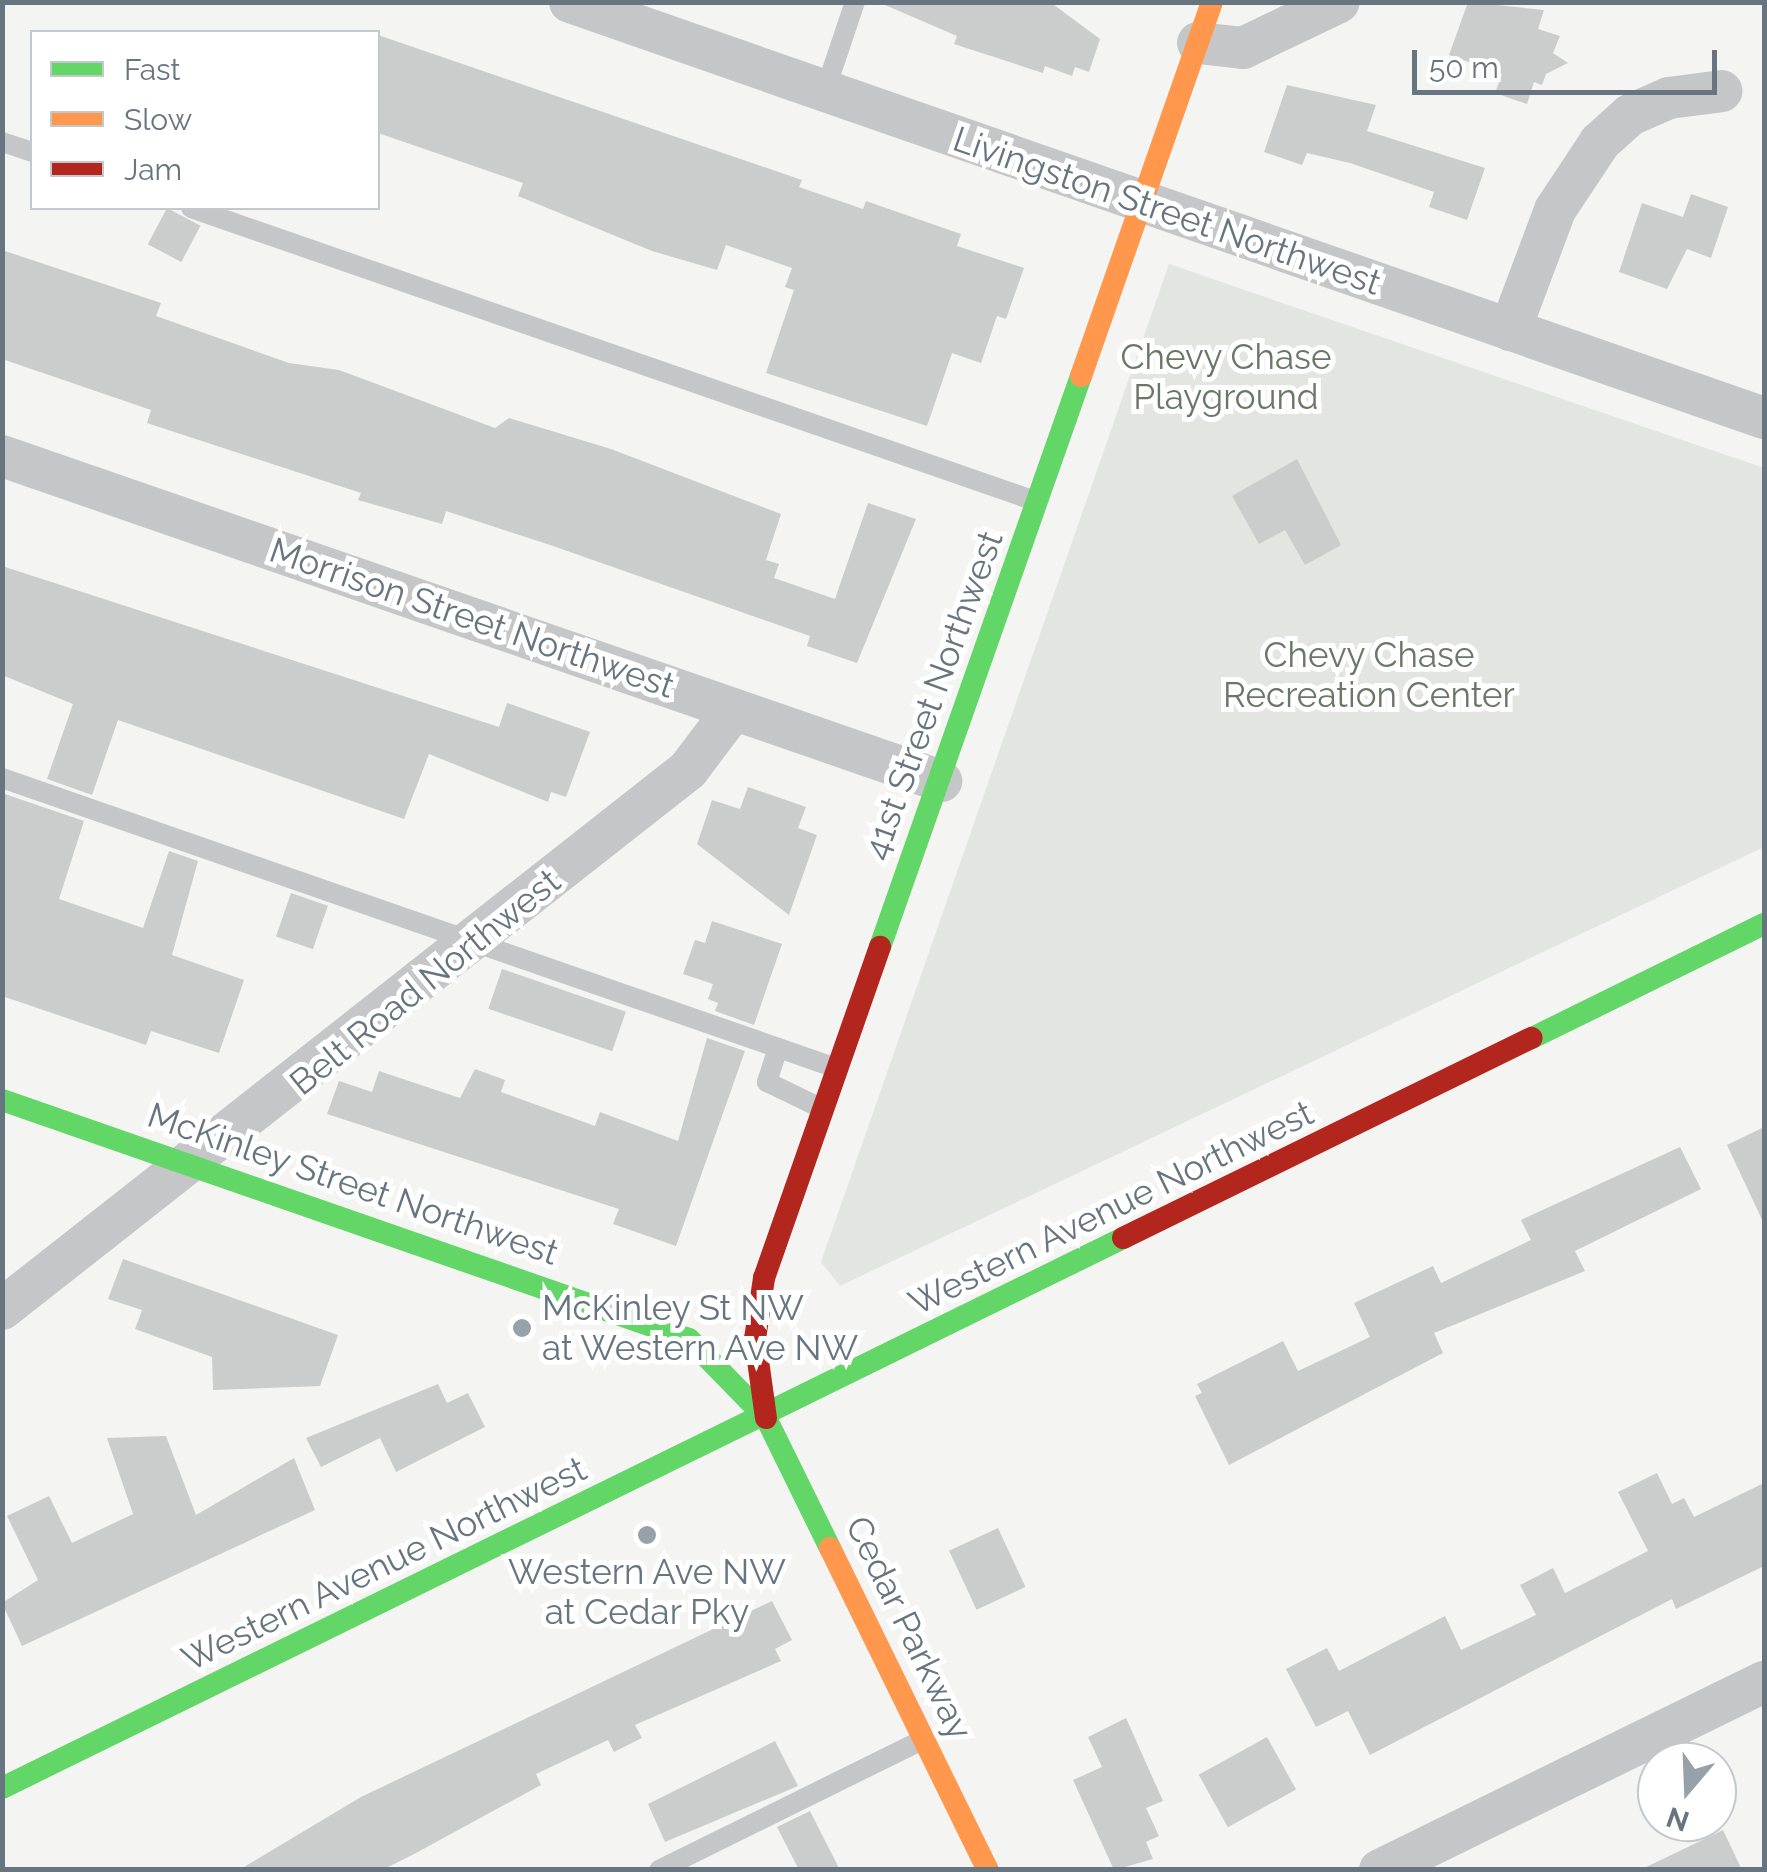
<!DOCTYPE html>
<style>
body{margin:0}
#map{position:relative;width:1767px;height:1872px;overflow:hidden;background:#f4f4f3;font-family:Raleway,sans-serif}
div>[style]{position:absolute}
.green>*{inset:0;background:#e3e5e1}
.building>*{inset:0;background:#cbcccc;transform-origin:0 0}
.lane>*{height:20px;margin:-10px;padding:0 10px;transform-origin:10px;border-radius:10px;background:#c5c6c7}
.street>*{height:42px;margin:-21px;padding:0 21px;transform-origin:21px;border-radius:21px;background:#c5c6c7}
.fast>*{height:22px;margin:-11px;padding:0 11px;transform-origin:11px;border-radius:11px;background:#63d668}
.slow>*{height:22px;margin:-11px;padding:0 11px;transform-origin:11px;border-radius:11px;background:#ff974d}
.jam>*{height:22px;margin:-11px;padding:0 11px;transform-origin:11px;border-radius:11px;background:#b3261e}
.dots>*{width:28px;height:28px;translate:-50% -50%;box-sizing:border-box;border:5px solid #fff;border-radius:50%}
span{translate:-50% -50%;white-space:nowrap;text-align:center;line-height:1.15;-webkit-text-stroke:10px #fff;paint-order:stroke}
.street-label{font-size:35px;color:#677580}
.park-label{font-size:35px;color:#697865}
.poi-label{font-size:35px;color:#677580}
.left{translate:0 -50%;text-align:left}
.frame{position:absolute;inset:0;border:5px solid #677580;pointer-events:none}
.legend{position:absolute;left:30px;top:30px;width:350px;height:180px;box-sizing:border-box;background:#fff;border:2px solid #c2c8cc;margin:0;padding:12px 18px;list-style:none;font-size:30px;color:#677580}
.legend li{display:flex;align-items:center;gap:20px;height:50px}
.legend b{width:50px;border:2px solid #c2c8cc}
.north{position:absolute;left:1637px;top:1742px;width:100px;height:100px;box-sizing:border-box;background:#fff;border:2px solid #c2c8cc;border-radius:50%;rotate:199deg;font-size:28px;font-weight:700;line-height:40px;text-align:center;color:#677580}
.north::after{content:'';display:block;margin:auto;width:35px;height:45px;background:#98a1a8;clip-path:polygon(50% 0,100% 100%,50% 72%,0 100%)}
.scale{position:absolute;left:1412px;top:50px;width:305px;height:45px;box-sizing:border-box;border:5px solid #677580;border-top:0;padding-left:12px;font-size:30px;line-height:35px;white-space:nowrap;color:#677580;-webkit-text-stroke:8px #fff;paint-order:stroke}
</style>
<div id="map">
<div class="green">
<div style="clip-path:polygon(1169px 264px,1764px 468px,1764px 847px,840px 1286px,821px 1262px)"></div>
</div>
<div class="building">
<div style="clip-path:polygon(878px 2px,1050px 2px,1100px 39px,1089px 72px,1075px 67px,1072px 76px,1045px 66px,1043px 73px,954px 44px,957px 36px)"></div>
<div style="clip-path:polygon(1468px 2px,1544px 10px,1538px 29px,1560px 36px,1553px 53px,1568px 63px,1546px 74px,1542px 85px,1534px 82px,1527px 104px,1495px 93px,1502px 74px,1449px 55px)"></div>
<div style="clip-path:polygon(378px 35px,802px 180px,799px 187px,863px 209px,866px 201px,961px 234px,957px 246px,1024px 268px,1006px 319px,997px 316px,981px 363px,952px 353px,927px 426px,766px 373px,794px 290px,785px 287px,792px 268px,726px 245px,717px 270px,652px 251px,518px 196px,523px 183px,378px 133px)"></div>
<div style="clip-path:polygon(1287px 85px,1376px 105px,1367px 131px,1485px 168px,1467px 220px,1429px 207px,1434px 192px,1350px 163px,1307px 153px,1302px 165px,1264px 152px)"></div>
<div style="clip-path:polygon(1691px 194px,1728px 207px,1711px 258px,1687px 249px,1667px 289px,1619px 272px,1642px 203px,1683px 217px)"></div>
<div style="left:167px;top:208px;width:38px;height:41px;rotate:28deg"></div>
<div style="clip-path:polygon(2px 250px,161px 303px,156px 316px,289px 363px,339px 370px,495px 428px,509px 418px,611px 449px,781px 514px,766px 560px,779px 564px,774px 578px,835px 599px,868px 503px,916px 519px,857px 663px,807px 646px,810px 636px,553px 546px,446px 511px,442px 524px,358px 500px,361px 493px,147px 423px,151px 410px,2px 359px)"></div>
<div style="clip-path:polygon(1297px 459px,1341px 545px,1305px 565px,1285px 530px,1259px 544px,1232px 496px)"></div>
<div style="clip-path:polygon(2px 566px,499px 727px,507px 703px,590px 732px,566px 797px,551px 792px,548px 802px,429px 754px,404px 819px,118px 720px,92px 795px,47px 779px,73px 704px,2px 675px)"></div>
<div style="clip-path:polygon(748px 787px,806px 807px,798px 828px,817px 835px,789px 915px,697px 844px,712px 800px,740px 809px)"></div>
<div style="clip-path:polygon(2px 793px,84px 821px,59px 899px,143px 928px,169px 851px,198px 861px,172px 955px,244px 980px,219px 1053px,151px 1031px,146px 1045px,2px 996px)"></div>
<div style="left:291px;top:893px;width:39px;height:46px;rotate:19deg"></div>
<div style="clip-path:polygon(712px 921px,782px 944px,754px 1025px,715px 1011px,718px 1003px,708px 999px,713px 984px,683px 974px,695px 940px,705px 943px)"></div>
<div style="left:502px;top:969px;width:131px;height:42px;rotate:19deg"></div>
<div style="clip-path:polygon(707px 1038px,745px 1051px,676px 1246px,613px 1224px,619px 1209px,327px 1114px,339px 1081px,372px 1092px,379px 1071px,460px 1098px,475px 1069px,505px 1080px,501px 1092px,595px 1126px,600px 1112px,678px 1141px)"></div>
<div style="clip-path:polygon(1764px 1127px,1764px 1224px,1727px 1145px)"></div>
<div style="clip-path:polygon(1680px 1147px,1701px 1189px,1575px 1251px,1585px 1271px,1434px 1333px,1443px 1353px,1229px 1465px,1195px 1396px,1202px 1393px,1197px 1384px,1283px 1341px,1298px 1371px,1370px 1337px,1354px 1303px,1433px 1266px,1441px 1283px,1531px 1240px,1521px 1220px)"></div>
<div style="clip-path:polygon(123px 1259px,338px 1335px,320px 1386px,213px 1390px,212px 1357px,135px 1329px,142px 1310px,108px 1299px)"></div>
<div style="clip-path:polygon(438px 1384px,447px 1403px,468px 1393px,485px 1427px,396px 1472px,380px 1438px,321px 1467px,306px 1438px)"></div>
<div style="clip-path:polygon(166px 1436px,196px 1515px,294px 1458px,315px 1510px,22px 1646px,2px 1603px,38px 1580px,7px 1516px,49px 1496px,72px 1543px,133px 1514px,107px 1438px)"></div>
<div style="clip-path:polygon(1657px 1473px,1672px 1504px,1684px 1498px,1694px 1517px,1764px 1483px,1764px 1566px,1676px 1609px,1672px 1599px,1370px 1755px,1348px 1711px,1316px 1727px,1286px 1669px,1327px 1648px,1339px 1671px,1445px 1616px,1461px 1650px,1536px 1615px,1520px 1585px,1553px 1568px,1565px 1593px,1648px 1551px,1618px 1492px)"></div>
<div style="left:998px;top:1528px;width:65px;height:54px;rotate:65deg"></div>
<div style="clip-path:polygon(772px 1601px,792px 1640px,775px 1649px,781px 1661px,635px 1725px,642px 1738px,614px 1752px,608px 1740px,536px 1774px,541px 1785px,416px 1853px,382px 1870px,239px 1870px,361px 1797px)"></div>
<div style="clip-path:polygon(1126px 1718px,1163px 1801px,1146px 1808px,1159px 1836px,1146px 1842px,1153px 1859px,1114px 1870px,1073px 1780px,1102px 1767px,1088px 1737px)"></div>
<div style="left:1267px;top:1737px;width:60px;height:78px;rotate:61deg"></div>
<div style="clip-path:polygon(775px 1741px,798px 1786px,665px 1842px,648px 1804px)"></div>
<div style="clip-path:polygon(810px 1811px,814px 1819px,840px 1870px,799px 1870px,777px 1827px)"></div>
<div style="clip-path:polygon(1723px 1830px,1742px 1870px,1640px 1870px)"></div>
</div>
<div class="lane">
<div style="left:825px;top:91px;width:94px;rotate:-71.4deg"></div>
<div style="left:2px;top:142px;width:32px;rotate:18deg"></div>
<div style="left:191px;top:208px;width:893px;rotate:19.14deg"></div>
<div style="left:2px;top:778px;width:883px;rotate:19.17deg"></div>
<div style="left:778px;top:1048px;width:36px;rotate:108deg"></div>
<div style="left:767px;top:1082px;width:62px;rotate:25.7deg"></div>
<div style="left:659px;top:1870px;width:293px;rotate:-26.3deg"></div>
</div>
<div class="street">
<div style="left:570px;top:2px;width:1264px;rotate:19.21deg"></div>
<div style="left:1198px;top:43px;width:45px;rotate:6.3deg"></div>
<div style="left:1243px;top:48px;width:106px;rotate:-25.6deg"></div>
<div style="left:1510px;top:330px;width:128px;rotate:-69.4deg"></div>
<div style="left:1555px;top:210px;width:82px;rotate:-56.5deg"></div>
<div style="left:1600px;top:142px;width:40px;rotate:-42deg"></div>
<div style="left:1630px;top:115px;width:43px;rotate:-23.6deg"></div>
<div style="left:1669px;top:98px;width:53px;rotate:-7.5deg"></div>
<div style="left:2px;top:456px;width:994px;rotate:19.09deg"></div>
<div style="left:2px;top:1309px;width:872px;rotate:-38.16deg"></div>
<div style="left:688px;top:770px;width:76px;rotate:-53deg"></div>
<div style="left:1380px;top:1870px;width:428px;rotate:-26.1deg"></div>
</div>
<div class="fast">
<div style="left:880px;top:947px;width:605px;rotate:-70.61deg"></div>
<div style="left:1532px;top:1038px;width:258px;rotate:-26.2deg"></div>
<div style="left:2px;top:1100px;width:727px;rotate:19.18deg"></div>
<div style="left:689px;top:1339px;width:110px;rotate:45.7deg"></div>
<div style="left:766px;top:1418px;width:145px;rotate:63.8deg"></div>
<div style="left:2px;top:1788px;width:1249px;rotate:-26.13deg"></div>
</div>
<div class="slow">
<div style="left:1081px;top:376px;width:396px;rotate:-70.7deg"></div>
<div style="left:830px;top:1548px;width:359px;rotate:63.9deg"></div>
</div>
<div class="jam">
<div style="left:1123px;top:1238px;width:455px;rotate:-26.1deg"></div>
<div style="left:766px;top:1418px;width:80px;rotate:-97.9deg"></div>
<div style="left:755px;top:1339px;width:62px;rotate:-81.6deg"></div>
<div style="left:764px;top:1278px;width:351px;rotate:-70.7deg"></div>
</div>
<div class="dots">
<div style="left:522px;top:1328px;background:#98a1a8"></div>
<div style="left:647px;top:1535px;background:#98a1a8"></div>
</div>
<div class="street-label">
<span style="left:1167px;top:211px;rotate:19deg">Livingston Street Northwest</span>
<span style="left:472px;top:618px;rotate:19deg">Morrison Street Northwest</span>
<span style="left:933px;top:695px;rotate:-70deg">41st Street Northwest</span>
<span style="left:425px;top:982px;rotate:-39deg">Belt Road Northwest</span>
<span style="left:353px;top:1184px;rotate:19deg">McKinley Street Northwest</span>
<span style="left:1111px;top:1208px;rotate:-26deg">Western Avenue Northwest</span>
<span style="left:384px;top:1564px;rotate:-26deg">Western Avenue Northwest</span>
<span style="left:909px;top:1628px;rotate:64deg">Cedar Parkway</span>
</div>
<div class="park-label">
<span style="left:1226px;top:377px">Chevy Chase<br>Playground</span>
<span style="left:1369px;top:675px">Chevy Chase<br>Recreation Center</span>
</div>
<div class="poi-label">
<span class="left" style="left:542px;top:1328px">McKinley St NW<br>at Western Ave NW</span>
<span style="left:647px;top:1592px">Western Ave NW<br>at Cedar Pky</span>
</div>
<div class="frame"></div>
<ul class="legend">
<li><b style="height:12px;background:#63d668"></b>Fast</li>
<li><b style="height:12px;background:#ff974d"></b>Slow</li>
<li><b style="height:12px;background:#b3261e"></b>Jam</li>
</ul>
<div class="north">N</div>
<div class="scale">50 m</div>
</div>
